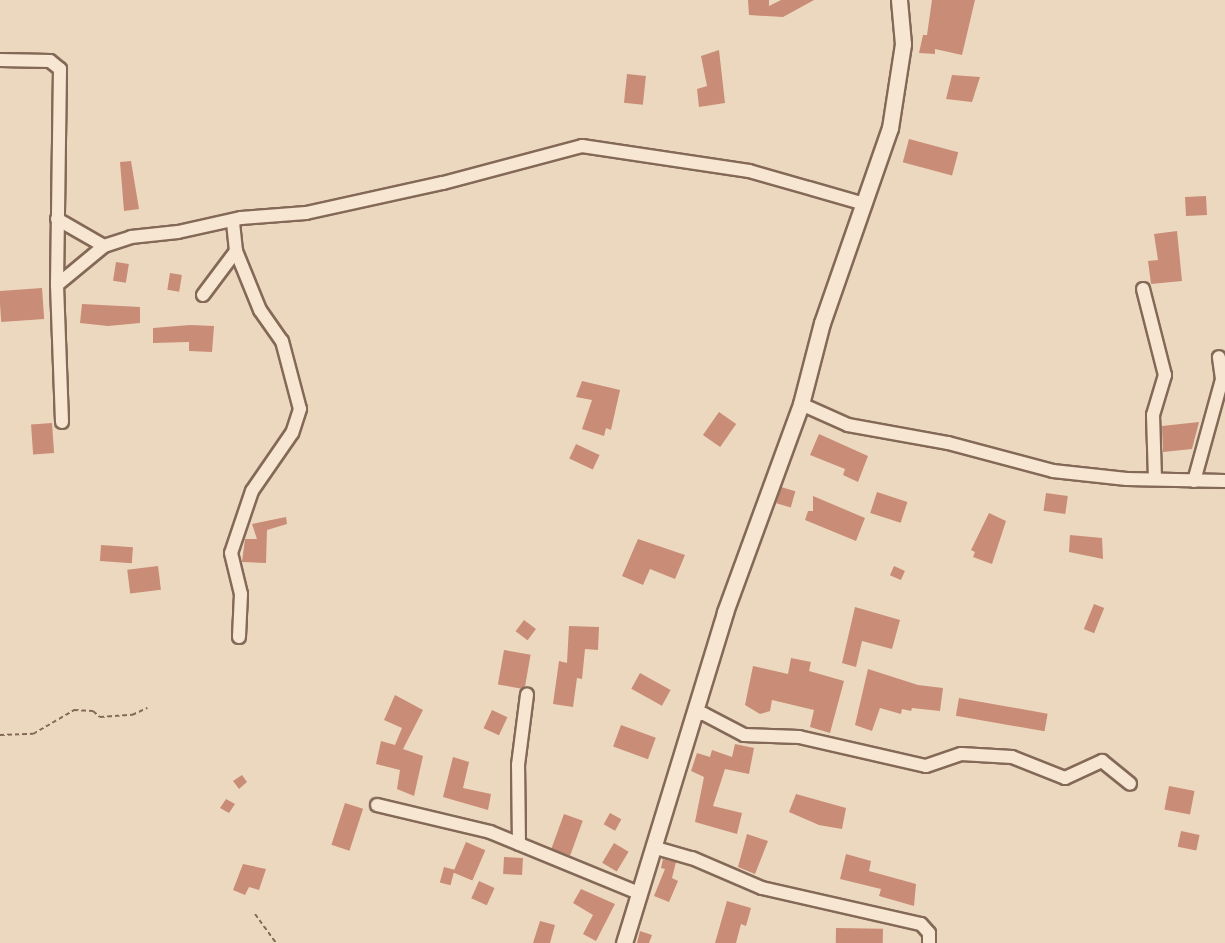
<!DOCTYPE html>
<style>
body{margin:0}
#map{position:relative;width:1225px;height:943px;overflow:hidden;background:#ecd8bf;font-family:"Source Serif 4",serif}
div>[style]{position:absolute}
.building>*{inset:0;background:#c98c76;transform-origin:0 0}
.path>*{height:2px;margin-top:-1px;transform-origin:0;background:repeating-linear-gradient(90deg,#846958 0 4.5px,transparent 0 7.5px)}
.roads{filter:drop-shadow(2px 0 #846958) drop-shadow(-2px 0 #846958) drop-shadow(0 2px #846958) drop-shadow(0 -2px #846958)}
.minor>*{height:12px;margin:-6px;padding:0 6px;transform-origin:6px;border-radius:6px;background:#f7e6d2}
.tertiary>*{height:15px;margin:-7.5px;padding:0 7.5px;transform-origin:7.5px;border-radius:7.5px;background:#f7e6d2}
span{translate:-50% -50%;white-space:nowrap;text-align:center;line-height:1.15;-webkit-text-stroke:5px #f4e3cf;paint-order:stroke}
</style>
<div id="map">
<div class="building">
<div style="clip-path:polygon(748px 0,769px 0,769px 6px,781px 0,814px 0,783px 17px,749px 15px)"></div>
<div style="clip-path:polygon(932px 0,975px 0,962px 55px,935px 49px,935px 54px,919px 53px,923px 35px,927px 35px)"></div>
<div style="clip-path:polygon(719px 50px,725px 103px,699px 107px,697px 89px,707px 86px,701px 56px)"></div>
<div style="left:627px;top:74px;width:19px;height:29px;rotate:6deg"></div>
<div style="clip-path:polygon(952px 75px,980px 77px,972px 102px,946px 99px)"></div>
<div style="left:909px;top:139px;width:51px;height:24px;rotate:15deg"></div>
<div style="clip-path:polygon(131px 161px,139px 209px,124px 211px,120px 162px)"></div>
<div style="left:1206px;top:196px;width:19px;height:21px;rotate:87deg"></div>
<div style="clip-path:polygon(1177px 231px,1182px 281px,1151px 284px,1148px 261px,1158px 260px,1154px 234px)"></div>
<div style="left:116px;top:262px;width:13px;height:19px;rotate:9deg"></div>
<div style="left:170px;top:273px;width:12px;height:17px;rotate:9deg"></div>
<div style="left:42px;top:288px;width:31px;height:43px;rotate:86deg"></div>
<div style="clip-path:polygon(82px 304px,140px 307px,140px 323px,108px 326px,80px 323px)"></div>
<div style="clip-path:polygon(190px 325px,214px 326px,212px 352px,189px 351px,189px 342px,153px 343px,153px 328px)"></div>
<div style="clip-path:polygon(582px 381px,620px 390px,611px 430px,606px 428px,604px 436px,582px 429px,592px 400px,576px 397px)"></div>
<div style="left:719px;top:412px;width:21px;height:28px;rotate:35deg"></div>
<div style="clip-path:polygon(1199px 422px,1192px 449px,1163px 452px,1162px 426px)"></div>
<div style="left:52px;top:423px;width:30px;height:21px;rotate:86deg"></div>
<div style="clip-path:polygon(819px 434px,868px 456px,858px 482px,843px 475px,845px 469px,810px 455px)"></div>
<div style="left:576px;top:444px;width:26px;height:16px;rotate:25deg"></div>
<div style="left:781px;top:487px;width:15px;height:17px;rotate:16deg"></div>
<div style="left:877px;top:492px;width:32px;height:22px;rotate:18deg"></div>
<div style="left:1046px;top:493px;width:22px;height:18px;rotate:8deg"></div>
<div style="clip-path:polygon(813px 496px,865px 518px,856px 541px,805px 520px,808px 511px,813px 511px)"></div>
<div style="clip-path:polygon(989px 513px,1006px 521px,992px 564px,973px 557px,975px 552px,971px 550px)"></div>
<div style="clip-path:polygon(286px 517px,287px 524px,267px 530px,266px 563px,242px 562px,245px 539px,257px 539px,252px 524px)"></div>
<div style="clip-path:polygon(1070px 535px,1102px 538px,1103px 559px,1069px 552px)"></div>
<div style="clip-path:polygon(638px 539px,685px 555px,675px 579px,650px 569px,643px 585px,622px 576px)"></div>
<div style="left:101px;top:545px;width:32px;height:16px;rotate:4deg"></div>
<div style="left:158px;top:566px;width:24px;height:31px;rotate:83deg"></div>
<div style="left:894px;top:566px;width:12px;height:10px;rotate:24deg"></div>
<div style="left:1094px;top:604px;width:11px;height:27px;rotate:22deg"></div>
<div style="clip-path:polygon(855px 607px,900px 620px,892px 649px,862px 641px,856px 667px,842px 663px)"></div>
<div style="left:524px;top:620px;width:15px;height:14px;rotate:37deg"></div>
<div style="clip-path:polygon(569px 626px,599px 627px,598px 650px,585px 649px,582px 679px,577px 678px,573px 707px,553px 704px,559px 661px,567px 663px)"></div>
<div style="left:504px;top:650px;width:27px;height:35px;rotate:10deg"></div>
<div style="clip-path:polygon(791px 658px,811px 662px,809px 671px,844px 681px,830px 733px,810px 727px,814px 710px,772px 700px,770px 711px,760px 714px,745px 705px,753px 666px,788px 674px)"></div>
<div style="clip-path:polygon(868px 669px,918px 685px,943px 688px,940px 711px,912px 708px,911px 711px,902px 709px,901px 714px,880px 708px,872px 731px,855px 725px)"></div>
<div style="left:640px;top:673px;width:35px;height:18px;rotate:29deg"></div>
<div style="clip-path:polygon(395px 695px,423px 710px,403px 749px,423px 756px,414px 796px,397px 789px,400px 770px,376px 764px,381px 741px,395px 745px,402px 728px,384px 720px)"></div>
<div style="left:959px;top:698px;width:90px;height:18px;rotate:10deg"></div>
<div style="left:492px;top:710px;width:17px;height:20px;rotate:25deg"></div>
<div style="left:621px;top:725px;width:37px;height:23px;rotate:20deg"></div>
<div style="clip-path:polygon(735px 744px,754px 748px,749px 774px,725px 769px,713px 806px,742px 813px,737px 834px,695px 822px,704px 777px,691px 771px,697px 753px,710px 757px,712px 750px,732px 757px)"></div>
<div style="clip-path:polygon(453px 757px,469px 762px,463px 788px,491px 794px,488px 810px,443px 797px)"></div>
<div style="clip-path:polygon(242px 775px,247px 782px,239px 789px,233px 781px)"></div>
<div style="left:1169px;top:786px;width:26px;height:24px;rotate:11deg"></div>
<div style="clip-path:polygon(796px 794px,846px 808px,842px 829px,819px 825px,789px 812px)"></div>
<div style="clip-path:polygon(226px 799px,235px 804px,229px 813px,220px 808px)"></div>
<div style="left:345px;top:803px;width:19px;height:44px;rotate:18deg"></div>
<div style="left:610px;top:813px;width:13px;height:13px;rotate:29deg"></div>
<div style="left:564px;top:814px;width:20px;height:37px;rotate:20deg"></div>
<div style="left:1181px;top:831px;width:19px;height:16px;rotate:12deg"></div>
<div style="clip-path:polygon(747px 834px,768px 841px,755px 874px,738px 867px)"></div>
<div style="left:466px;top:842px;width:21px;height:33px;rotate:23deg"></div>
<div style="left:614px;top:843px;width:17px;height:23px;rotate:31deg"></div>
<div style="clip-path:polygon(846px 854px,871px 861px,869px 871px,916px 884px,914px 906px,879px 896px,881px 889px,840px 879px)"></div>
<div style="left:504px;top:857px;width:19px;height:17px;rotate:3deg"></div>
<div style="clip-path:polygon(663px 859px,676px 862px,672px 878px,678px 881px,669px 902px,654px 896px,665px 869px,661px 868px)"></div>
<div style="clip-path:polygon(243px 864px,266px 869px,259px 890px,249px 887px,245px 895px,233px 890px)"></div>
<div style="left:444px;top:867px;width:11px;height:16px;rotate:15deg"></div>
<div style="left:479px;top:881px;width:17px;height:19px;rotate:24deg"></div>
<div style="clip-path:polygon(581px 889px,615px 904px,596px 941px,583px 934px,593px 915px,573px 903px)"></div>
<div style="clip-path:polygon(727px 901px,751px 908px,746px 926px,741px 924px,736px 943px,715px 943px)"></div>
<div style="clip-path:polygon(540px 921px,555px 925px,550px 943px,533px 943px)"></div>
<div style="left:836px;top:928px;width:47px;height:15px;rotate:1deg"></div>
<div style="clip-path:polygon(640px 931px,652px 935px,649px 943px,637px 943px)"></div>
</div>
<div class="path">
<div style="left:0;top:735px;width:33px;rotate:-2deg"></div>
<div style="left:33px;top:734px;width:48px;rotate:-30.3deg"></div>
<div style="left:74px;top:710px;width:19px;rotate:3deg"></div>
<div style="left:93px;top:711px;width:9px;rotate:41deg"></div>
<div style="left:100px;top:717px;width:32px;rotate:-4deg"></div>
<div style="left:132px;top:715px;width:17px;rotate:-25deg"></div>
<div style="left:255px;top:914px;width:36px;rotate:54deg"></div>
</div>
<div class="roads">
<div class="minor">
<div style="left:0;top:60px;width:50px;rotate:1.1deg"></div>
<div style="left:50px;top:61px;width:13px;rotate:39deg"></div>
<div style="left:60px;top:69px;width:216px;rotate:90.8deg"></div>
<div style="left:57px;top:285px;width:137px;rotate:87.9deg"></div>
<div style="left:57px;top:219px;width:54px;rotate:29.9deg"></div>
<div style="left:236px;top:251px;width:64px;rotate:67.9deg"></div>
<div style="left:260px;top:310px;width:38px;rotate:55deg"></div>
<div style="left:282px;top:341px;width:70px;rotate:75.2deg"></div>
<div style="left:300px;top:409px;width:25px;rotate:108deg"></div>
<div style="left:292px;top:433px;width:70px;rotate:124.6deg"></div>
<div style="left:252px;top:491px;width:65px;rotate:108.7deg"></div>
<div style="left:231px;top:553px;width:42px;rotate:76.3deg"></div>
<div style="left:241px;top:594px;width:43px;rotate:92.7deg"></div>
<div style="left:57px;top:285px;width:61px;rotate:-39.7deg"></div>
<div style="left:104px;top:246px;width:28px;rotate:-18deg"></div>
<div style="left:131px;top:237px;width:47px;rotate:-6.1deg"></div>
<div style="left:178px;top:232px;width:65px;rotate:-12.5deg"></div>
<div style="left:241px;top:218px;width:65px;rotate:-4.4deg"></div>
<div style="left:306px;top:213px;width:140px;rotate:-12.4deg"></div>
<div style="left:443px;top:183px;width:144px;rotate:-14.9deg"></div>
<div style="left:582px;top:146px;width:169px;rotate:8.5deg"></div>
<div style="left:749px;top:171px;width:121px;rotate:15.9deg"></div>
<div style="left:1143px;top:289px;width:89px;rotate:75.7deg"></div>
<div style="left:1165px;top:375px;width:42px;rotate:106.7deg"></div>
<div style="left:1153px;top:415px;width:62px;rotate:88.2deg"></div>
<div style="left:203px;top:295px;width:55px;rotate:-53.1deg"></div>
<div style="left:236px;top:251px;width:31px;rotate:-96deg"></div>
<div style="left:801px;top:404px;width:51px;rotate:24.1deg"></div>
<div style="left:848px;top:425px;width:102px;rotate:10.2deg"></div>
<div style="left:948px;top:443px;width:109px;rotate:14.9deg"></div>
<div style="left:1053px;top:471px;width:74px;rotate:6.2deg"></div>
<div style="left:1127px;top:479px;width:98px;rotate:1.2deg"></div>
<div style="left:1194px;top:481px;width:106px;rotate:-74.6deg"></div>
<div style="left:1222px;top:379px;width:22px;rotate:-98deg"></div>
<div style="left:694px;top:714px;width:10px"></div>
<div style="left:704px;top:714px;width:45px;rotate:27.7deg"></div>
<div style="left:744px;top:735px;width:55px;rotate:2.1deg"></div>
<div style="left:799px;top:737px;width:130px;rotate:12.9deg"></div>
<div style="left:926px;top:766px;width:37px;rotate:-19deg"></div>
<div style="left:961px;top:754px;width:51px;rotate:3.4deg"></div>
<div style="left:1012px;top:757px;width:57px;rotate:21.6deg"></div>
<div style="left:1065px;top:778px;width:41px;rotate:-24.7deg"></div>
<div style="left:1102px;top:761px;width:36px;rotate:39deg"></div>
<div style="left:377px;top:805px;width:116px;rotate:13.4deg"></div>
<div style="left:490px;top:832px;width:163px;rotate:22.3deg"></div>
<div style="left:519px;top:844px;width:79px;rotate:-90.7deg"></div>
<div style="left:518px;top:765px;width:71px;rotate:-82.7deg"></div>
<div style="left:656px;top:848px;width:37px;rotate:16deg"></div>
<div style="left:692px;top:858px;width:76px;rotate:23.2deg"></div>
<div style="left:762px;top:888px;width:163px;rotate:12.8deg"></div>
<div style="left:921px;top:924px;width:12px;rotate:48deg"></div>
<div style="left:929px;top:933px;width:10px;rotate:90deg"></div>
</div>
<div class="tertiary">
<div style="left:624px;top:943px;width:346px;rotate:-73deg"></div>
<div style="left:725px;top:612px;width:221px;rotate:-69.9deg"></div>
<div style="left:801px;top:404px;width:84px;rotate:-75.5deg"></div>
<div style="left:822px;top:323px;width:207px;rotate:-70.8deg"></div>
<div style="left:890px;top:128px;width:85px;rotate:-81.2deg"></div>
<div style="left:903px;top:44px;width:44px;rotate:-95.2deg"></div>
</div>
</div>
</div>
